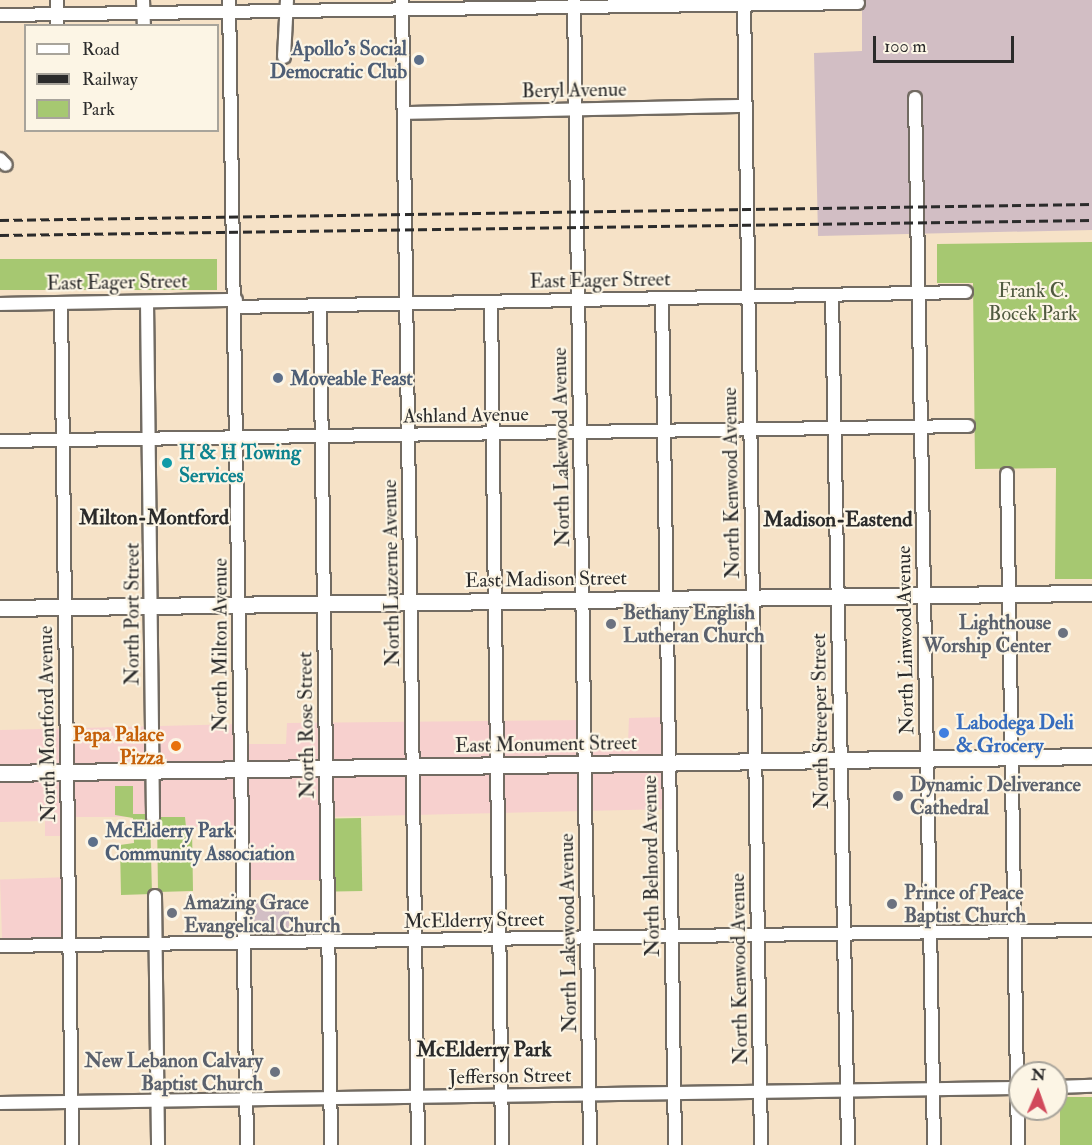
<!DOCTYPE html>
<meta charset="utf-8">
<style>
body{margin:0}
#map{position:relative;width:1092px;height:1145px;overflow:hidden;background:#f6e2c7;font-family:"IM FELL Double Pica",serif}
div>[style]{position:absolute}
.built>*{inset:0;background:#f7d0ce;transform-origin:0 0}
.industrial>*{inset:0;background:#d2bec4;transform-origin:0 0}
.green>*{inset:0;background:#a6c871;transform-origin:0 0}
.roads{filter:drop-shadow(2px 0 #726b62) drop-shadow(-2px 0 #726b62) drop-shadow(0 2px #726b62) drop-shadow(0 -2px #726b62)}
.minor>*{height:12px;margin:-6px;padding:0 6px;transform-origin:6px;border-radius:6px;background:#fff}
.major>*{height:15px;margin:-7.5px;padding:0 7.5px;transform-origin:7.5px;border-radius:7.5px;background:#fff}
.rail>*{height:3px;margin-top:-1.5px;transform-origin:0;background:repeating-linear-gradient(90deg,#2b2b2b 0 9px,transparent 0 13.5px)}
.dots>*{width:16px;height:16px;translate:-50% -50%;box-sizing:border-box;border:3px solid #fcf5e5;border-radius:50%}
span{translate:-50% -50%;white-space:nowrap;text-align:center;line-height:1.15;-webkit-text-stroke:4.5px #fcf5e5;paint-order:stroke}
.service-label{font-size:20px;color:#4e5e75;font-weight:700}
.right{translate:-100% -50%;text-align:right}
.left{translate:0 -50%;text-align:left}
.street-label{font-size:20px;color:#2b2b2b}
.park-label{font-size:20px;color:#505a40}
.culture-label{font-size:20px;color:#0d838f;font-weight:700}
.worship-label{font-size:20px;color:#5b616d;font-weight:700}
.shop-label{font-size:20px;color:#366cbe;font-weight:700}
.food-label{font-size:20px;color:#c56008;font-weight:700}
.neighbourhood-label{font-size:21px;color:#2b2b2b;font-weight:700}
.legend{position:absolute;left:24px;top:24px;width:195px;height:108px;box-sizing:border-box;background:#fcf5e5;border:2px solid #a8a49b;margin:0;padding:8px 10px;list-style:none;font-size:18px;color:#2b2b2b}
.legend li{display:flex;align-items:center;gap:12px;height:30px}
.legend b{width:30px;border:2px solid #a8a49b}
.north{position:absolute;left:1008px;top:1061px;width:60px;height:60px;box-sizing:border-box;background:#fcf5e5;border:2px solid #a8a49b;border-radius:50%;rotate:2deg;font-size:16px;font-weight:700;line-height:24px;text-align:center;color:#2b2b2b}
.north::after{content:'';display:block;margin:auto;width:21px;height:27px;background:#d1495b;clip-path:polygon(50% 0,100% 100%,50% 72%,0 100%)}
.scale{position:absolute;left:873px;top:36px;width:141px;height:27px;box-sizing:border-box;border:3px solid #2b2b2b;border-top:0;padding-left:8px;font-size:18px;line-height:21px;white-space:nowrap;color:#2b2b2b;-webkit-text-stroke:4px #fcf5e5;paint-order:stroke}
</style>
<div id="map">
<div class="built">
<div style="clip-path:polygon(668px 717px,670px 809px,327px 817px,328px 880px,242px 880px,240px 827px,186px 827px,185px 817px,68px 817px,68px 836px,45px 836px,45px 821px,0 822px,0 730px,240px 724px,240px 744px,286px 744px,287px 723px,584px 720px,584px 744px,628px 743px,629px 718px)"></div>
<div style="left:69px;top:877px;width:67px;height:69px;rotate:88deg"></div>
</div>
<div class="industrial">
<div style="clip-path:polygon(862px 0,1092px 0,1092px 230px,818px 236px,814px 53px,862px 51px)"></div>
<div style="left:242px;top:899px;width:47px;height:42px"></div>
</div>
<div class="green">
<div style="clip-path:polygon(1092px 242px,1092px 579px,1055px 579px,1056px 468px,975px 469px,973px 283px,937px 283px,937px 244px)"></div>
<div style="left:217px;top:259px;width:31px;height:217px;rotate:90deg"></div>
<div style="clip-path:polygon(115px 786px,133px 786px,133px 814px,150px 814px,152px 894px,121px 895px,120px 845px,134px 843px,133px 818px,115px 815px)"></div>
<div style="clip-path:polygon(157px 817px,185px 817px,186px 827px,192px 827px,193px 891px,158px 892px)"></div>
<div style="left:361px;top:818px;width:73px;height:27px;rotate:89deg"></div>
<div style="left:1092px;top:1097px;width:48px;height:32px;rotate:90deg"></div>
</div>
<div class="roads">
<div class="minor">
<div style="left:57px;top:0;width:26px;rotate:90deg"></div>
<div style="left:143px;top:0;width:26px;rotate:88deg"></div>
<div style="left:229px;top:0;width:1145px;rotate:89.1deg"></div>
<div style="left:402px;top:0;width:1145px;rotate:89.2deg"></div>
<div style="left:574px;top:0;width:1145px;rotate:89.2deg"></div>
<div style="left:744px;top:0;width:1145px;rotate:89.15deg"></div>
<div style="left:0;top:15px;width:858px;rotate:-0.8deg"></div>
<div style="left:284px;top:57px;width:57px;rotate:-87deg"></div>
<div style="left:915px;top:98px;width:1047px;rotate:88.96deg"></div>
<div style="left:404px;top:113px;width:340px;rotate:-1.2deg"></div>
<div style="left:0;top:159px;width:8px;rotate:45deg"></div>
<div style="left:832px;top:295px;width:850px;rotate:88.92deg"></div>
<div style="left:662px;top:298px;width:847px;rotate:89.12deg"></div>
<div style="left:147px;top:302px;width:516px;rotate:89.33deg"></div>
<div style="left:491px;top:302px;width:843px;rotate:89.25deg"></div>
<div style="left:61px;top:303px;width:842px;rotate:89.25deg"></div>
<div style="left:0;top:304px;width:236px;rotate:-1deg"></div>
<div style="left:320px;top:305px;width:840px;rotate:89.25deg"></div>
<div style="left:236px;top:307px;width:730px;rotate:-1.18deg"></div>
<div style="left:0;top:441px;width:968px;rotate:-0.89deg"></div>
<div style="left:1007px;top:474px;width:671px;rotate:89.06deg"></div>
<div style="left:155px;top:896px;width:249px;rotate:89.3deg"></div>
<div style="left:0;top:946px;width:1092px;rotate:-0.84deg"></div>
<div style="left:1056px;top:1087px;width:36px;rotate:-2deg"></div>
<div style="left:0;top:1103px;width:1020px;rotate:-0.84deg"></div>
</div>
<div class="major">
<div style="left:0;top:608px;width:1092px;rotate:-0.79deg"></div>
<div style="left:0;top:773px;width:1092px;rotate:-0.89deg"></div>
</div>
</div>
<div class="rail">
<div style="left:0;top:220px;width:1092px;rotate:-0.84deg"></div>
<div style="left:0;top:235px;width:1092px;rotate:-0.79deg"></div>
</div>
<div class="dots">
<div style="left:419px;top:60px;background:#5c6f8a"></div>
<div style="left:278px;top:378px;background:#5c6f8a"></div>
<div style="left:167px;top:463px;background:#0f9aa8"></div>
<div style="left:611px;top:624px;background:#6b7280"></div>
<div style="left:1063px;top:633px;background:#6b7280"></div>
<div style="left:944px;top:733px;background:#3f7fe0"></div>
<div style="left:176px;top:746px;background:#e8710a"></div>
<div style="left:898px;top:796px;background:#6b7280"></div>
<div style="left:93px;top:842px;background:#5c6f8a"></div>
<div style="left:892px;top:904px;background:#6b7280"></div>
<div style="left:172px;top:913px;background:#6b7280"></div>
<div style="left:275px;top:1072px;background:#6b7280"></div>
</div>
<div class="service-label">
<span class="right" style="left:407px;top:60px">Apollo’s Social<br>Democratic Club</span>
<span class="left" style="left:290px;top:378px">Moveable Feast</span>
<span class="left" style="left:105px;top:842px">McElderry Park<br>Community Association</span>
</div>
<div class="street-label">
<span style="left:574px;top:90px;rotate:-1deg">Beryl Avenue</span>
<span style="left:600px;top:280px;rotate:-1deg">East Eager Street</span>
<span style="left:117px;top:282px;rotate:-1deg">East Eager Street</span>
<span style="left:466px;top:415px;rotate:-1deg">Ashland Avenue</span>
<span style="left:561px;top:447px;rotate:-91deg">North Lakewood Avenue</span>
<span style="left:731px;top:483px;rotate:-91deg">North Kenwood Avenue</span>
<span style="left:391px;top:573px;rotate:-91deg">North Luzerne Avenue</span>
<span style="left:546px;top:579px;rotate:-1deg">East Madison Street</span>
<span style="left:132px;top:614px;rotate:-90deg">North Port Street</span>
<span style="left:905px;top:640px;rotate:-91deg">North Linwood Avenue</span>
<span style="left:220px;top:645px;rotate:-90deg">North Milton Avenue</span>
<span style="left:820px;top:721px;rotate:-91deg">North Streeper Street</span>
<span style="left:47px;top:724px;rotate:-91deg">North Montford Avenue</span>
<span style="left:306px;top:725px;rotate:-91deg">North Rose Street</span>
<span style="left:546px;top:744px;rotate:-1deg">East Monument Street</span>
<span style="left:651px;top:866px;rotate:-91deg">North Belnord Avenue</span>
<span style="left:474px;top:920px;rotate:-1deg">McElderry Street</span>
<span style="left:568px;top:933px;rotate:-91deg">North Lakewood Avenue</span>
<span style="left:739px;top:969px;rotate:-91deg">North Kenwood Avenue</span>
<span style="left:510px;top:1076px;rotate:-1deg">Jefferson Street</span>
</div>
<div class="park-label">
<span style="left:1033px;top:302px">Frank C.<br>Bocek Park</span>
</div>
<div class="culture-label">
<span class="left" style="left:179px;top:464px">H &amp; H Towing<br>Services</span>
</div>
<div class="worship-label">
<span class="left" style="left:623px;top:624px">Bethany English<br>Lutheran Church</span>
<span class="right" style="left:1051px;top:634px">Lighthouse<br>Worship Center</span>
<span class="left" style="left:910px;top:796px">Dynamic Deliverance<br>Cathedral</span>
<span class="left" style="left:904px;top:904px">Prince of Peace<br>Baptist Church</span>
<span class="left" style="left:184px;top:914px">Amazing Grace<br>Evangelical Church</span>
<span class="right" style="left:263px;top:1072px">New Lebanon Calvary<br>Baptist Church</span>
</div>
<div class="shop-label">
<span class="left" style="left:956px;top:734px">Labodega Deli<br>&amp; Grocery</span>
</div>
<div class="food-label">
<span class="right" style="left:164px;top:746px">Papa Palace<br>Pizza</span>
</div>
<div class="neighbourhood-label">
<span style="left:154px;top:518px">Milton-Montford</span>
<span style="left:838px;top:520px">Madison-Eastend</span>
<span style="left:484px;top:1050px">McElderry Park</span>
</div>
<ul class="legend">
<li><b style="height:8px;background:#fff"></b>Road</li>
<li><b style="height:8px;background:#2b2b2b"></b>Railway</li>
<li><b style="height:16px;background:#a6c871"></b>Park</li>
</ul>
<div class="north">N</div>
<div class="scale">100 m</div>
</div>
